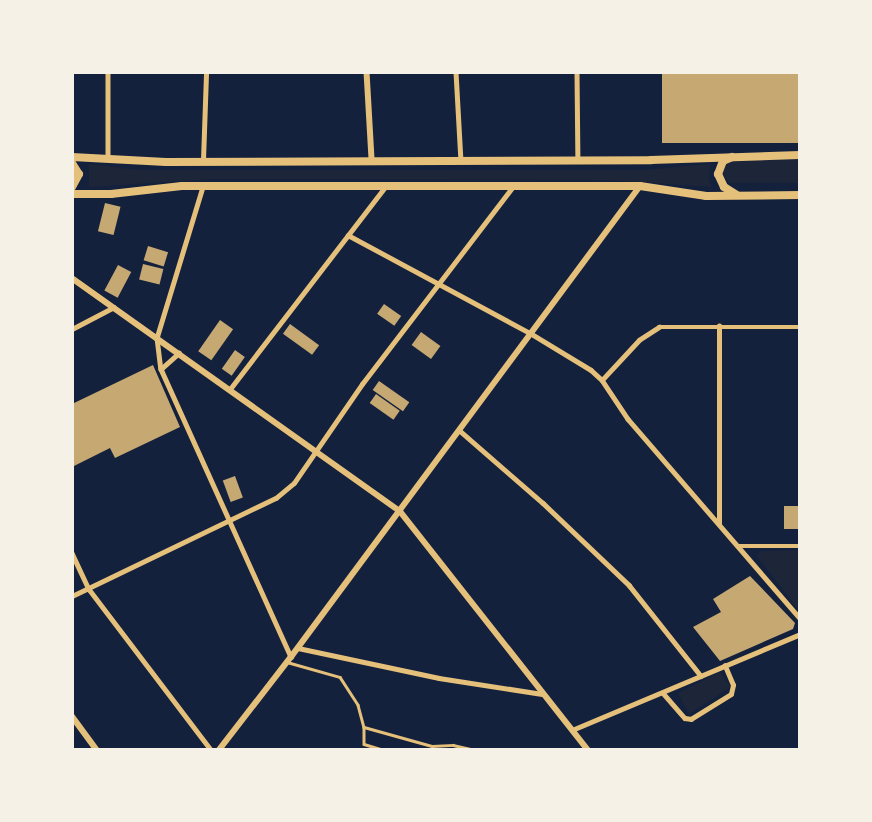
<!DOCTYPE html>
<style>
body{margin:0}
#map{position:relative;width:872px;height:822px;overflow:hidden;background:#14213d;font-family:"Nunito Sans",sans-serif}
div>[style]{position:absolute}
.green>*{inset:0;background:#1d2539}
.building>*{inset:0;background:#c6a872;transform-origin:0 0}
.service>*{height:2.5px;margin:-1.25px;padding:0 1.25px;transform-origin:1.25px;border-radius:1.25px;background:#e5c07b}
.minor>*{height:4.5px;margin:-2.25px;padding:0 2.25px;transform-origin:2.25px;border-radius:2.25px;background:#e5c07b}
.tertiary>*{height:5.5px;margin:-2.75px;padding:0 2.75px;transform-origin:2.75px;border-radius:2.75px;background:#e5c07b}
.trunk>*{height:8px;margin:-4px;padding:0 4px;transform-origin:4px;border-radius:4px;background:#e5c07b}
span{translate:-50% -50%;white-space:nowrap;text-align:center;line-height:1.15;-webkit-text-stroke:4px #f6f1e7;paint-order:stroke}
.frame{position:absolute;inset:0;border:74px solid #f6f1e7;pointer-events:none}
</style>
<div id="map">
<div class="green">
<div style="clip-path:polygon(733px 160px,799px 160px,799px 183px,729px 183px,722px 172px,725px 164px)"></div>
<div style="clip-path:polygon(89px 164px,140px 170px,643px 170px,710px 164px,709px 180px,712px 187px,607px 180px,214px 179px,89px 187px)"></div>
<div style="clip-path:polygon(799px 550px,800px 550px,799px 611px,757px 556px,761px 551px)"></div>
<div style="clip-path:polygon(720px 672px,730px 686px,728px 689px,689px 714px,678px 693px)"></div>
</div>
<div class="building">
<div style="left:662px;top:72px;width:138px;height:71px"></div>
<div style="left:105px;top:203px;width:16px;height:29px;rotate:14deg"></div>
<div style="left:148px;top:246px;width:21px;height:15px;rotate:17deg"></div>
<div style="left:143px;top:264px;width:21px;height:16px;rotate:14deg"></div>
<div style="left:118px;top:265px;width:15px;height:29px;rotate:28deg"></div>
<div style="left:384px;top:304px;width:21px;height:12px;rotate:35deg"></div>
<div style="left:220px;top:320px;width:16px;height:38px;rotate:35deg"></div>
<div style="left:290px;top:324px;width:36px;height:12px;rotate:36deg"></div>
<div style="left:421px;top:332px;width:24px;height:16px;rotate:36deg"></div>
<div style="left:235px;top:350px;width:12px;height:23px;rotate:35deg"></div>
<div style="clip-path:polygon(153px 365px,180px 427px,115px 458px,110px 448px,72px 467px,72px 404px)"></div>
<div style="left:379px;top:381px;width:37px;height:11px;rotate:35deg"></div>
<div style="left:376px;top:394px;width:29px;height:11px;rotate:35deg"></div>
<div style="left:235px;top:476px;width:23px;height:13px;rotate:70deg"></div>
<div style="left:784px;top:506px;width:16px;height:23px"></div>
<div style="clip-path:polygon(750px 576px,795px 623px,793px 629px,720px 661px,693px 627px,721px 612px,713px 599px)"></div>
</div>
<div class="service">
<div style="left:287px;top:662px;width:55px;rotate:15.8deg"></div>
<div style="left:340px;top:677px;width:33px;rotate:57deg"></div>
<div style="left:358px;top:705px;width:23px;rotate:75deg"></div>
<div style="left:364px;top:727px;width:71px;rotate:15.6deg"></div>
<div style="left:432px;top:746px;width:21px;rotate:-3deg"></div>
<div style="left:453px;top:745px;width:22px;rotate:13deg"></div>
<div style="left:364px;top:727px;width:17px;rotate:90deg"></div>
<div style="left:364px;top:744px;width:21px;rotate:17deg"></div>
</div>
<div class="minor">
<div style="left:108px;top:72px;width:87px;rotate:90deg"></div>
<div style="left:456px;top:72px;width:89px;rotate:86.8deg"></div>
<div style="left:577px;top:72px;width:89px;rotate:89.4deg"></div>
<div style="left:203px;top:160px;width:88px;rotate:-88deg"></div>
<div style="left:203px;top:187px;width:158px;rotate:106.9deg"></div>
<div style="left:157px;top:338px;width:31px;rotate:83deg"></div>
<div style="left:161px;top:369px;width:316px;rotate:65.7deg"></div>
<div style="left:348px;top:235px;width:207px;rotate:28.3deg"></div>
<div style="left:530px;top:333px;width:71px;rotate:31.2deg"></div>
<div style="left:591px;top:370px;width:15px;rotate:42deg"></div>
<div style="left:602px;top:380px;width:47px;rotate:56.3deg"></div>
<div style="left:628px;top:419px;width:263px;rotate:49.2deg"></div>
<div style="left:72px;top:329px;width:47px;rotate:-27.6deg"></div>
<div style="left:161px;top:369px;width:24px;rotate:-42deg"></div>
<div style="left:602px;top:380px;width:54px;rotate:-47.2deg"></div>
<div style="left:639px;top:340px;width:24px;rotate:-33deg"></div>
<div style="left:659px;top:327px;width:141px"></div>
<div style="left:230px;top:389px;width:255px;rotate:-52.5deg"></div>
<div style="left:459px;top:430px;width:111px;rotate:41deg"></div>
<div style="left:543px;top:503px;width:119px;rotate:43.6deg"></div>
<div style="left:629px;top:585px;width:116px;rotate:51.6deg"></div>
<div style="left:719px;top:524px;width:198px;rotate:-90deg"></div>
<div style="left:738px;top:546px;width:62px"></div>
<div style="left:72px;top:553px;width:40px;rotate:65deg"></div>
<div style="left:89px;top:589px;width:202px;rotate:52.8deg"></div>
<div style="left:72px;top:596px;width:226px;rotate:-25.7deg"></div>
<div style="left:276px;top:498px;width:23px;rotate:-40deg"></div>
<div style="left:294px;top:483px;width:120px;rotate:-55.5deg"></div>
<div style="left:362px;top:384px;width:247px;rotate:-52.6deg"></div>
<div style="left:298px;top:648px;width:144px;rotate:12deg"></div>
<div style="left:439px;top:678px;width:104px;rotate:8.8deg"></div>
<div style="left:663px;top:693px;width:33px;rotate:49deg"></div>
<div style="left:685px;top:718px;width:6px;rotate:9deg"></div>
<div style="left:691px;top:719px;width:47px;rotate:-32deg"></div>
<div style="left:731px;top:694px;width:9px;rotate:-77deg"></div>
<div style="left:733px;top:685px;width:21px;rotate:-113deg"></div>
<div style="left:572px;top:730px;width:247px;rotate:-22.8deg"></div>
</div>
<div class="tertiary">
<div style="left:367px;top:72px;width:88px;rotate:86.7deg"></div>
<div style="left:72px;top:278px;width:402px;rotate:35.4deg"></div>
<div style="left:400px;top:511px;width:304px;rotate:51.8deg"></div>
<div style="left:72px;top:716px;width:42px;rotate:53.7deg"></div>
<div style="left:219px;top:750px;width:118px;rotate:-52.3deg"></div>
<div style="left:291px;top:657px;width:586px;rotate:-53.46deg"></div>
</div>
<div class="trunk">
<div style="left:72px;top:157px;width:94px;rotate:3deg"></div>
<div style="left:166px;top:162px;width:485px;rotate:-0.2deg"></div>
<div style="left:651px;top:160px;width:149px;rotate:-1.9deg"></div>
<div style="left:732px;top:157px;width:10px;rotate:156deg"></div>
<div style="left:723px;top:161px;width:14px;rotate:111deg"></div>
<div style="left:718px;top:174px;width:14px;rotate:65deg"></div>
<div style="left:724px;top:187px;width:15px;rotate:32deg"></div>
<div style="left:72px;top:163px;width:13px;rotate:58deg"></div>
<div style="left:79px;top:174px;width:15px;rotate:118deg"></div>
<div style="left:72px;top:194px;width:39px"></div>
<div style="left:111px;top:194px;width:71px;rotate:-6.4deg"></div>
<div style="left:182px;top:186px;width:458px"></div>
<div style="left:640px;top:186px;width:67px;rotate:8.6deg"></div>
<div style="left:706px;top:196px;width:94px;rotate:-0.6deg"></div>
</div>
<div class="frame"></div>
</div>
